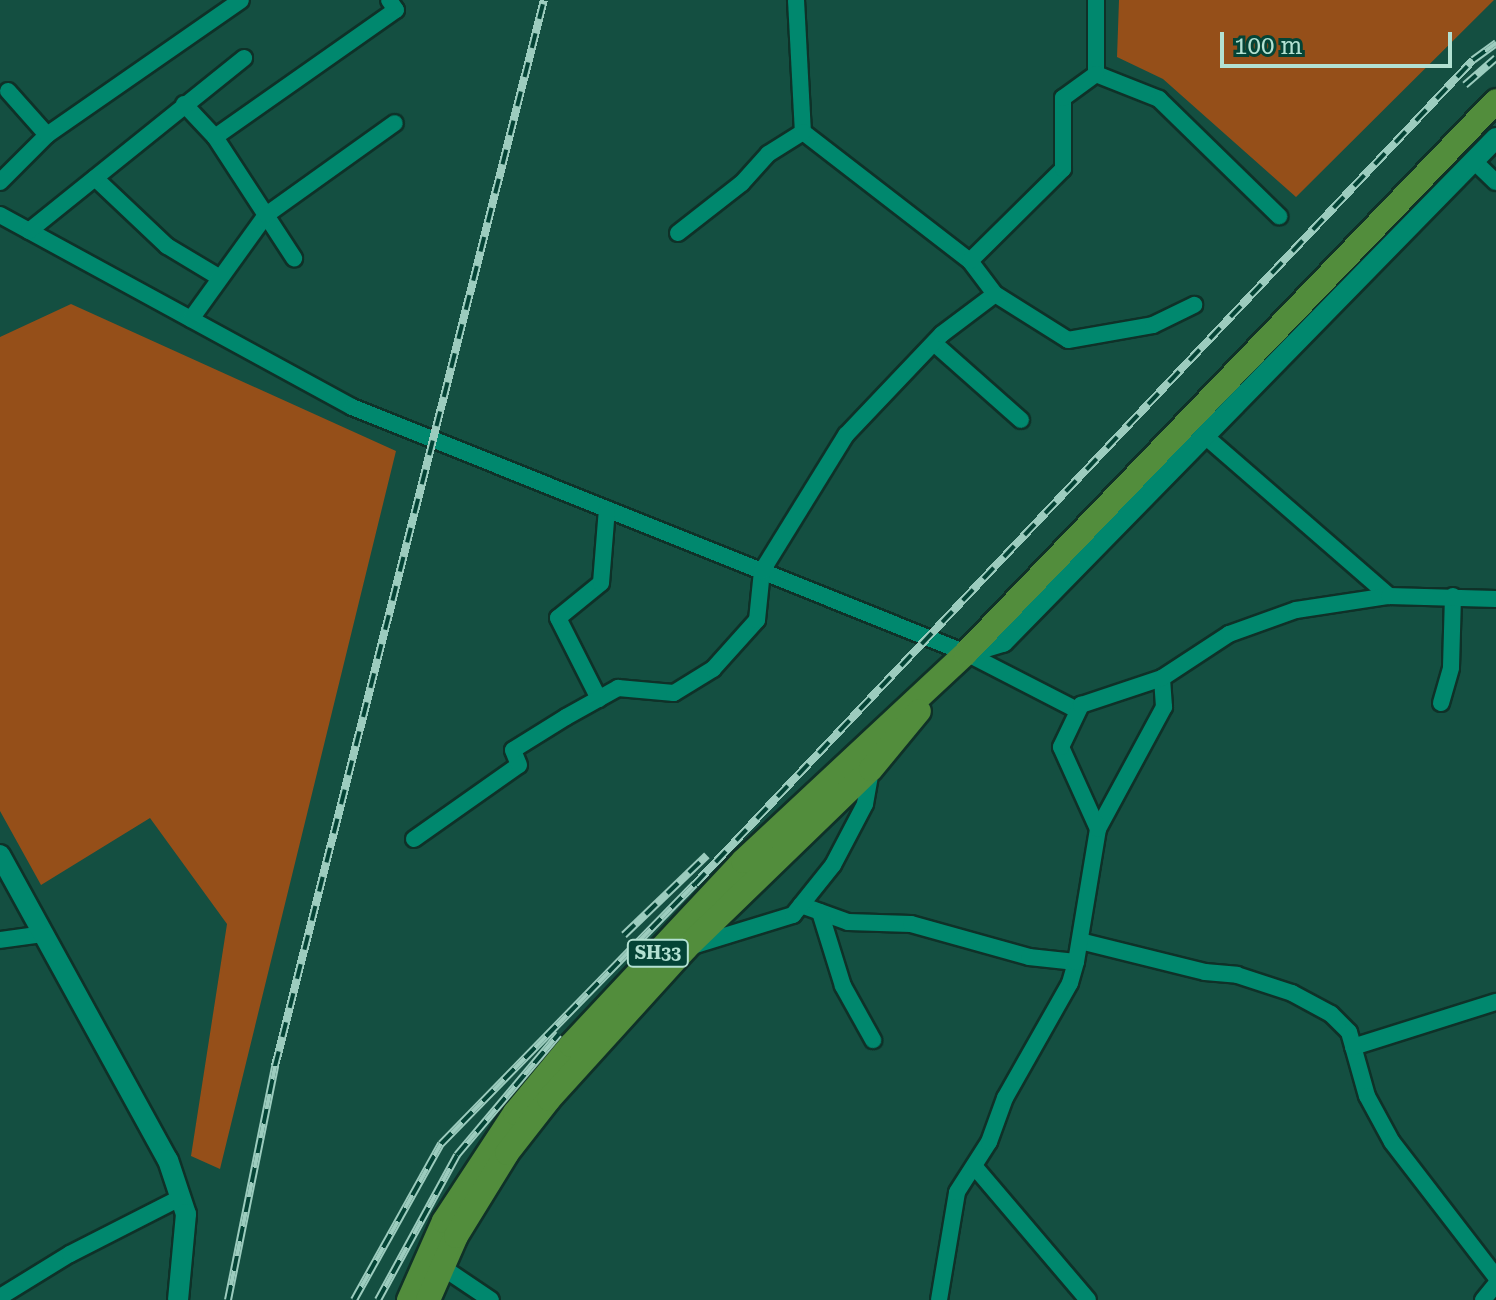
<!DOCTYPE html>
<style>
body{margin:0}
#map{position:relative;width:1496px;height:1300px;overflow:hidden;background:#144f41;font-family:"Roboto Serif",serif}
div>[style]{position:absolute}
.green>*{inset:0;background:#954f19}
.roads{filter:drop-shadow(2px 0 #0f3128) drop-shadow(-2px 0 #0f3128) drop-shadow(0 2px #0f3128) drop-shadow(0 -2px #0f3128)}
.minor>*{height:16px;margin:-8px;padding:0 8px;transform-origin:8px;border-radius:8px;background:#00886e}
.tertiary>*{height:20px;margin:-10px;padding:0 10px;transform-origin:10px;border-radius:10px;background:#00886e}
.primary>*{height:24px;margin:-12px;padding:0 12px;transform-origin:12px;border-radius:12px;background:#528d3c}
.rail>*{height:8px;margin-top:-4px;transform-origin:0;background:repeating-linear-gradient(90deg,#044436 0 15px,#9cccbe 0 30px);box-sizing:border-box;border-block:2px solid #9cccbe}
span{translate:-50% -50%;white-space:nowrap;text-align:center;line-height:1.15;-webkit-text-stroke:7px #044436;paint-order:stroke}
.shield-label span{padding:2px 6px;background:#044436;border:2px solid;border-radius:6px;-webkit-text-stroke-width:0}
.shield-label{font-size:18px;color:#b2e1d2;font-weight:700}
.scale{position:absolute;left:1220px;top:32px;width:232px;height:36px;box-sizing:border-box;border:4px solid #b2e1d2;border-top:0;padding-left:10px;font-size:24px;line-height:28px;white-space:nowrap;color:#b2e1d2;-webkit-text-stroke:6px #044436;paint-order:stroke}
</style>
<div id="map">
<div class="green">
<div style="clip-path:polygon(1119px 0,1494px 0,1296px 197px,1163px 79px,1117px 57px)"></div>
<div style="clip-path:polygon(71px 304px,396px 451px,220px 1169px,191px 1156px,227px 924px,150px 818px,41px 885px,0 811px,0 337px)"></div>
</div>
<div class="roads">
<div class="minor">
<div style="left:796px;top:0;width:132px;rotate:87deg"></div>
<div style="left:803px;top:132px;width:211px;rotate:37.7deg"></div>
<div style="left:970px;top:261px;width:41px;rotate:52.9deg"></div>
<div style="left:995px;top:294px;width:86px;rotate:32.2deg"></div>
<div style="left:1068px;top:340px;width:86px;rotate:-10deg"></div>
<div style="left:1153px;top:325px;width:46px;rotate:-26deg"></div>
<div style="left:1096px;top:0;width:74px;rotate:90deg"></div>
<div style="left:1096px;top:74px;width:68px;rotate:21.6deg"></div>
<div style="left:1159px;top:99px;width:168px;rotate:44.3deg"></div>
<div style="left:8px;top:91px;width:59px;rotate:48.4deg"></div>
<div style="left:184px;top:104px;width:45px;rotate:46.8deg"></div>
<div style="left:215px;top:137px;width:145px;rotate:56.9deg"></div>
<div style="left:215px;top:137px;width:221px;rotate:-35.1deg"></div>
<div style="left:396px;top:10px;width:12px;rotate:-125deg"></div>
<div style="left:1474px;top:161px;width:30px;rotate:44deg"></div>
<div style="left:95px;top:178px;width:99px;rotate:43.4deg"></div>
<div style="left:167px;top:246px;width:58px;rotate:31deg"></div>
<div style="left:0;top:182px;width:66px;rotate:-45deg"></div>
<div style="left:47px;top:135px;width:236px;rotate:-34.8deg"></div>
<div style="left:0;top:215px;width:401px;rotate:28.6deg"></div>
<div style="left:352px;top:407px;width:661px;rotate:21.83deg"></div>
<div style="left:966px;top:653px;width:125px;rotate:27.2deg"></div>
<div style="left:29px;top:231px;width:276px;rotate:-38.8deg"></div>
<div style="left:678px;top:233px;width:81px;rotate:-38deg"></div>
<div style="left:742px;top:183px;width:39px;rotate:-48deg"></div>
<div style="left:768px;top:154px;width:41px;rotate:-32.2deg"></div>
<div style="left:970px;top:261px;width:131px;rotate:-44.7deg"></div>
<div style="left:1063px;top:169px;width:71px;rotate:-90deg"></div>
<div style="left:1063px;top:98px;width:41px;rotate:-36deg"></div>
<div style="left:191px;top:319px;width:128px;rotate:-54.2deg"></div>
<div style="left:266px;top:215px;width:158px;rotate:-35.5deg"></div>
<div style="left:934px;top:343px;width:116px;rotate:41.5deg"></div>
<div style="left:1205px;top:436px;width:244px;rotate:41deg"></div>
<div style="left:599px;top:699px;width:91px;rotate:-116.8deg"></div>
<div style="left:558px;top:618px;width:55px;rotate:-39.1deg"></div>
<div style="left:601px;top:583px;width:74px;rotate:-85.4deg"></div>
<div style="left:1441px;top:703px;width:37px;rotate:-74deg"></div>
<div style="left:1451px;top:667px;width:71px;rotate:-88.4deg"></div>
<div style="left:1098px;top:829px;width:139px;rotate:-61.6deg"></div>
<div style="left:1164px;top:707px;width:29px;rotate:-94deg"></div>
<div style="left:414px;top:839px;width:128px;rotate:-35.2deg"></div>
<div style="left:519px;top:765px;width:16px;rotate:-112deg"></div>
<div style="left:513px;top:750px;width:62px;rotate:-31.9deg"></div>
<div style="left:566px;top:717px;width:60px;rotate:-29.1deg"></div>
<div style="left:618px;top:688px;width:56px;rotate:5.1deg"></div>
<div style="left:674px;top:693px;width:46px;rotate:-31.6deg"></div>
<div style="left:713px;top:669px;width:66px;rotate:-48.1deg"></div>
<div style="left:757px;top:620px;width:49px;rotate:-84.2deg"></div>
<div style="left:762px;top:571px;width:160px;rotate:-58.3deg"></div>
<div style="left:846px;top:435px;width:139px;rotate:-46.5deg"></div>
<div style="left:942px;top:334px;width:66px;rotate:-37deg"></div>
<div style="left:801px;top:905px;width:50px;rotate:19.9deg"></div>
<div style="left:848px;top:922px;width:63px;rotate:1.8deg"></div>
<div style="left:911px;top:924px;width:123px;rotate:15.6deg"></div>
<div style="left:1029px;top:957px;width:47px;rotate:6.1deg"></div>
<div style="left:820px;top:912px;width:77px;rotate:72.7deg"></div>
<div style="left:843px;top:986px;width:62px;rotate:60.9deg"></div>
<div style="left:0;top:940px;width:44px;rotate:-7.8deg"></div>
<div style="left:1080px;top:941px;width:129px;rotate:13.9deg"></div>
<div style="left:1205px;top:972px;width:32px;rotate:5deg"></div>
<div style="left:1237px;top:975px;width:58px;rotate:18.1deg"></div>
<div style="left:1292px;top:993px;width:44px;rotate:28.3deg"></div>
<div style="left:1331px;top:1014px;width:25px;rotate:45deg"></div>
<div style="left:1349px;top:1032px;width:66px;rotate:74.3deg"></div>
<div style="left:1367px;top:1096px;width:52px;rotate:61.5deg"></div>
<div style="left:1392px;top:1142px;width:170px;rotate:52.4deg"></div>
<div style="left:692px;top:946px;width:106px;rotate:-17.1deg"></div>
<div style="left:793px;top:915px;width:64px;rotate:-51.3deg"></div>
<div style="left:833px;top:865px;width:69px;rotate:-62.3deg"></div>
<div style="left:865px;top:804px;width:35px;rotate:-80deg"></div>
<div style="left:1353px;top:1047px;width:150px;rotate:-17.5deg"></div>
<div style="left:974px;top:1166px;width:176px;rotate:49.6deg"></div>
<div style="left:442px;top:1267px;width:59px;rotate:34deg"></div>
<div style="left:0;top:1297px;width:82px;rotate:-31.6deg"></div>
<div style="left:70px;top:1254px;width:123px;rotate:-27deg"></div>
<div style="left:939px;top:1300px;width:109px;rotate:-80.5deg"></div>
<div style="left:957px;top:1192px;width:59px;rotate:-57.4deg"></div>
<div style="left:989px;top:1142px;width:47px;rotate:-70deg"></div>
<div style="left:1005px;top:1098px;width:132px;rotate:-60.5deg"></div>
<div style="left:1070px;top:983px;width:22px;rotate:-74deg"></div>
<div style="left:1076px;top:962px;width:135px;rotate:-80.6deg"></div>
<div style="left:1098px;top:829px;width:90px;rotate:-114.3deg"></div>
<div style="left:1061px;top:747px;width:47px;rotate:-64.5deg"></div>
<div style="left:1081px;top:705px;width:85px;rotate:-18.4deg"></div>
<div style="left:1162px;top:678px;width:80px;rotate:-33.3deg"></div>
<div style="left:1229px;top:634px;width:71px;rotate:-19.7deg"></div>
<div style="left:1296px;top:610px;width:94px;rotate:-8.6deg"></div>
<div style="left:1389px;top:596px;width:107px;rotate:1.6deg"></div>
<div style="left:1483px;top:1300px;width:21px;rotate:-51deg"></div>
</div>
<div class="tertiary">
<div style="left:966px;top:653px;width:39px;rotate:-17deg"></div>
<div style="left:1003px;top:642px;width:705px;rotate:-45.63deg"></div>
<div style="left:0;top:855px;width:348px;rotate:61.2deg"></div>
<div style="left:168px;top:1160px;width:57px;rotate:71.6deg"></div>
<div style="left:186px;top:1214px;width:86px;rotate:95.3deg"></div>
</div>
<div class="primary">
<div style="left:409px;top:1300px;width:86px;rotate:-66.1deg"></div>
<div style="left:444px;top:1221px;width:129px;rotate:-56.7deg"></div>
<div style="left:515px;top:1113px;width:88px;rotate:-50.5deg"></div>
<div style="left:571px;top:1045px;width:252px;rotate:-46.9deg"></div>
<div style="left:743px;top:861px;width:305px;rotate:-43deg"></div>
<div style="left:966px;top:653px;width:765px;rotate:-46.16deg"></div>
<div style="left:428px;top:1300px;width:70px;rotate:-66.4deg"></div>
<div style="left:456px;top:1236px;width:97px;rotate:-58.4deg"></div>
<div style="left:507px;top:1153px;width:68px;rotate:-52.1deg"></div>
<div style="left:549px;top:1099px;width:204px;rotate:-47.8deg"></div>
<div style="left:686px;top:948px;width:257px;rotate:-44.1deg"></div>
<div style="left:871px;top:769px;width:75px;rotate:-50.4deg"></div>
</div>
</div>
<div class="rail">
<div style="left:1465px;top:85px;width:41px;rotate:-41.1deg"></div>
<div style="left:624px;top:935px;width:115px;rotate:-43.9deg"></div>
<div style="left:228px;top:1300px;width:239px;rotate:-78.6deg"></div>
<div style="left:275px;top:1066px;width:1099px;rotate:-75.84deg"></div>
<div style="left:354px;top:1300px;width:179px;rotate:-60.9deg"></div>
<div style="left:441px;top:1144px;width:363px;rotate:-45.7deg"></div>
<div style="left:695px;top:884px;width:1133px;rotate:-46.64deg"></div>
<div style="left:1473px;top:60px;width:29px;rotate:-36deg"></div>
<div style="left:378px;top:1300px;width:165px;rotate:-61.4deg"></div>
<div style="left:457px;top:1155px;width:158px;rotate:-49.9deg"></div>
</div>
<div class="shield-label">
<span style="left:658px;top:953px">SH33</span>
</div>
<div class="scale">100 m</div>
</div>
